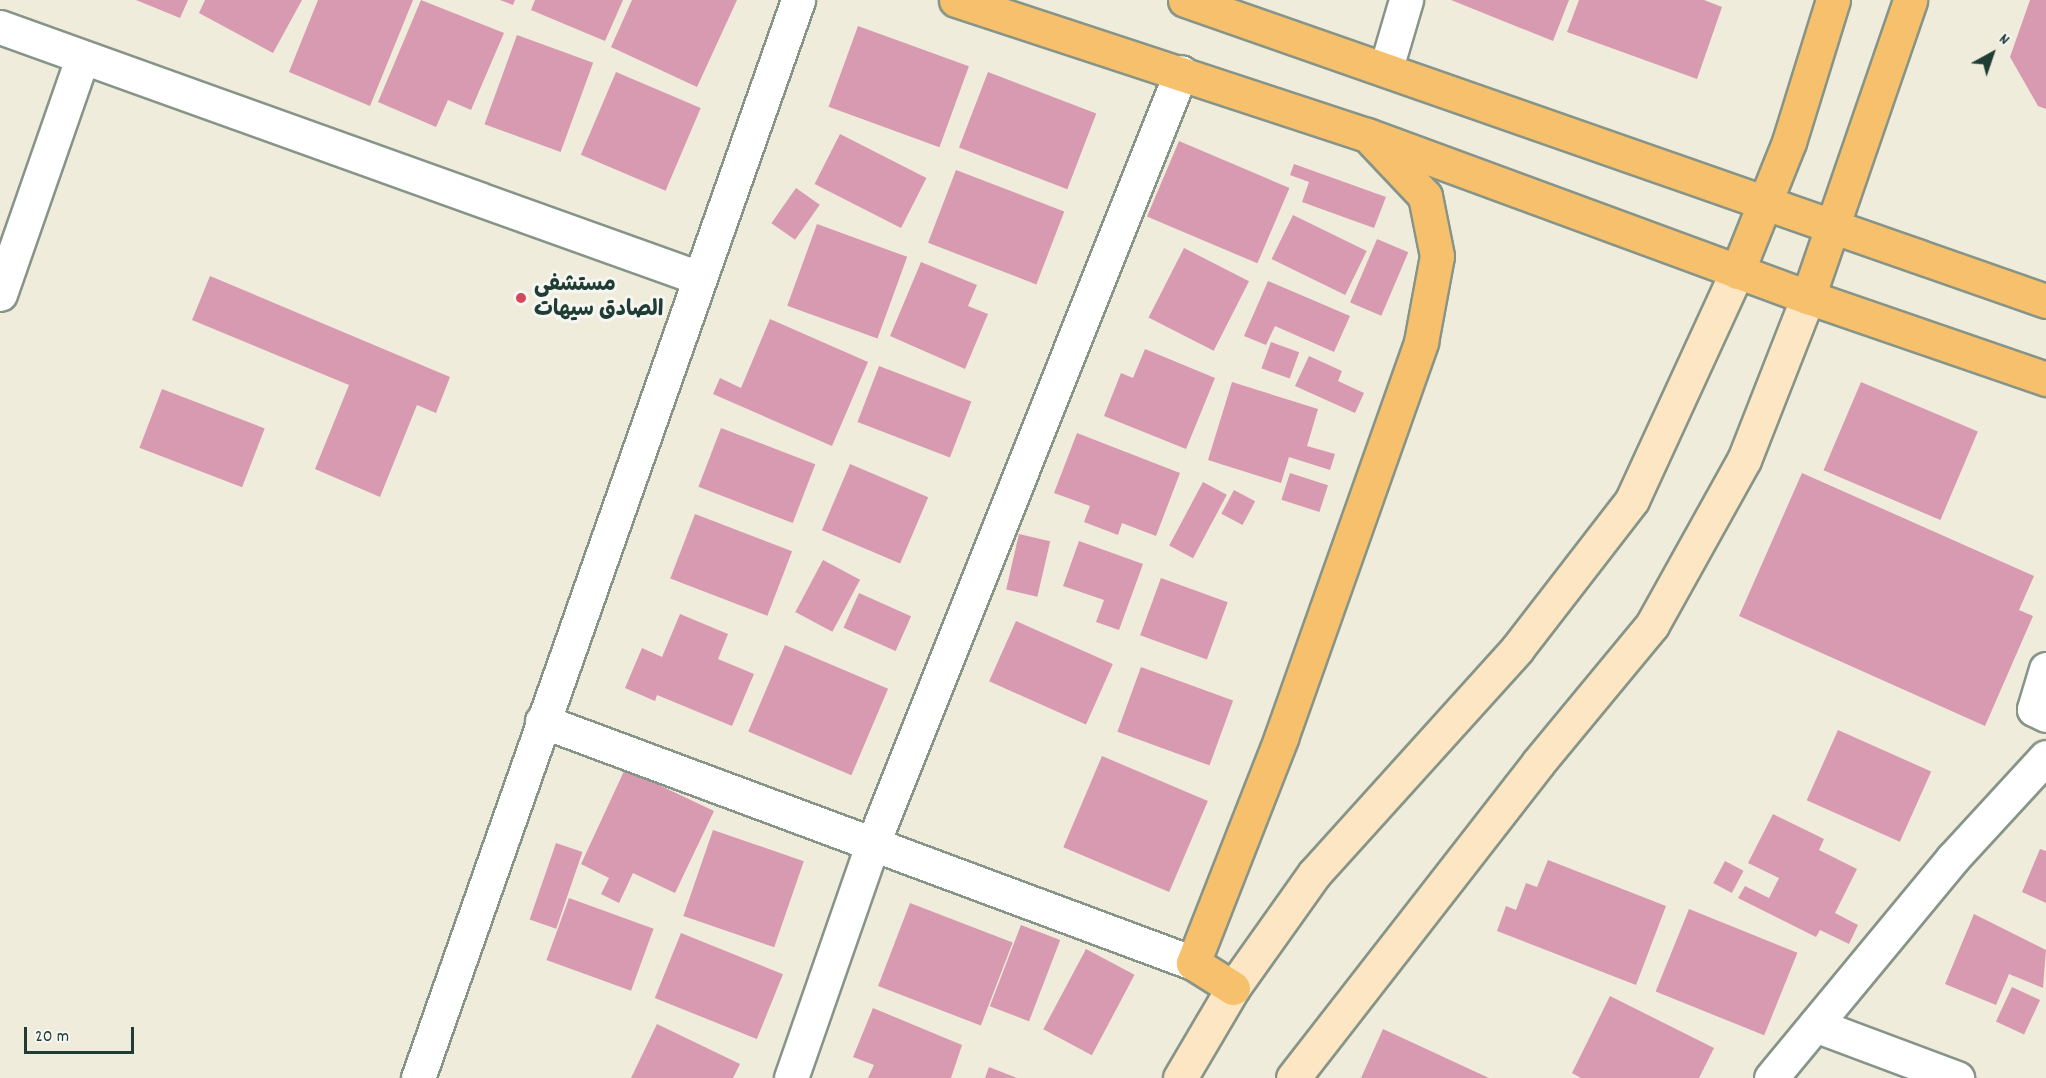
<!DOCTYPE html>
<meta charset="utf-8">
<style>
body{margin:0}
#map{position:relative;width:2046px;height:1078px;overflow:hidden;background:#efecdb;font-family:Dekko,"Playpen Sans Arabic",sans-serif}
div>[style]{position:absolute}
.building>*{inset:0;background:#d89ab1;transform-origin:0 0}
.roads{filter:drop-shadow(2px 0 #879488) drop-shadow(-2px 0 #879488) drop-shadow(0 2px #879488) drop-shadow(0 -2px #879488)}
.street>*{height:33px;margin:-16.5px;padding:0 16.5px;transform-origin:16.5px;border-radius:16.5px;background:#fff}
.secondary>*{height:33px;margin:-16.5px;padding:0 16.5px;transform-origin:16.5px;border-radius:16.5px;background:#fce6c4}
.primary>*{height:33px;margin:-16.5px;padding:0 16.5px;transform-origin:16.5px;border-radius:16.5px;background:#f7c06c}
.dots>*{width:16px;height:16px;translate:-50% -50%;box-sizing:border-box;border:3px solid #f6f6f2;border-radius:50%}
span{translate:-50% -50%;white-space:nowrap;text-align:center;line-height:1.15;-webkit-text-stroke:6px #f6f6f2;paint-order:stroke}
.poi-label{font-size:22px;color:#1f3d34;font-weight:700}
.left{translate:0 -50%;text-align:left}
.north{position:absolute;left:1962px;top:24px;width:60px;height:60px;-webkit-text-stroke:4px #f6f6f2;paint-order:stroke;rotate:40deg;font-size:16px;font-weight:700;line-height:24px;text-align:center;color:#1f3d34}
.north::after{content:'';display:block;margin:auto;width:21px;height:27px;background:#1f3d34;clip-path:polygon(50% 0,100% 100%,50% 72%,0 100%)}
.scale{position:absolute;left:24px;top:1027px;width:110px;height:27px;box-sizing:border-box;border:3px solid #1f3d34;border-top:0;padding-left:8px;font-size:18px;line-height:21px;white-space:nowrap;color:#1f3d34;-webkit-text-stroke:4px #f6f6f2;paint-order:stroke}
</style>
<div id="map">
<div class="building">
<div style="clip-path:polygon(136px 0,188px 0,180px 18px)"></div>
<div style="clip-path:polygon(205px 0,302px 0,273px 53px,199px 13px)"></div>
<div style="clip-path:polygon(318px 0,413px 0,370px 106px,289px 72px)"></div>
<div style="clip-path:polygon(421px 0,504px 33px,471px 110px,448px 100px,436px 127px,378px 102px)"></div>
<div style="clip-path:polygon(500px 0,515px 0,513px 5px)"></div>
<div style="clip-path:polygon(535px 0,623px 0,605px 41px,531px 10px)"></div>
<div style="clip-path:polygon(632px 0,737px 0,697px 87px,611px 47px)"></div>
<div style="clip-path:polygon(1451px 0,1569px 0,1553px 41px)"></div>
<div style="clip-path:polygon(1579px 0,1704px 0,1722px 7px,1697px 79px,1567px 32px)"></div>
<div style="clip-path:polygon(2030px 0,2046px 0,2046px 109px,2038px 106px,2010px 57px)"></div>
<div style="left:858px;top:26px;width:118px;height:86px;rotate:20deg"></div>
<div style="left:517px;top:35px;width:81px;height:95px;rotate:20deg"></div>
<div style="left:616px;top:72px;width:92px;height:90px;rotate:23deg"></div>
<div style="left:988px;top:72px;width:116px;height:81px;rotate:21deg"></div>
<div style="left:840px;top:134px;width:97px;height:56px;rotate:27deg"></div>
<div style="left:1179px;top:141px;width:120px;height:82px;rotate:23deg"></div>
<div style="clip-path:polygon(1294px 164px,1386px 197px,1374px 228px,1302px 202px,1309px 182px,1290px 175px)"></div>
<div style="left:956px;top:170px;width:116px;height:78px;rotate:21deg"></div>
<div style="left:796px;top:188px;width:29px;height:43px;rotate:35deg"></div>
<div style="left:1293px;top:215px;width:82px;height:49px;rotate:26deg"></div>
<div style="left:817px;top:224px;width:96px;height:87px;rotate:20deg"></div>
<div style="left:1377px;top:239px;width:34px;height:69px;rotate:23deg"></div>
<div style="left:1184px;top:248px;width:73px;height:78px;rotate:27deg"></div>
<div style="clip-path:polygon(921px 262px,977px 285px,968px 306px,988px 314px,965px 369px,890px 336px)"></div>
<div style="clip-path:polygon(210px 276px,450px 377px,436px 413px,417px 405px,380px 497px,315px 469px,349px 385px,192px 320px)"></div>
<div style="clip-path:polygon(1268px 281px,1350px 316px,1334px 352px,1275px 326px,1266px 345px,1244px 336px)"></div>
<div style="clip-path:polygon(770px 319px,868px 362px,832px 446px,713px 394px,720px 378px,741px 388px)"></div>
<div style="left:1271px;top:342px;width:30px;height:28px;rotate:20deg"></div>
<div style="clip-path:polygon(1145px 349px,1215px 378px,1186px 449px,1104px 416px,1121px 373px,1133px 378px)"></div>
<div style="clip-path:polygon(1309px 356px,1342px 371px,1338px 381px,1364px 393px,1355px 413px,1295px 386px)"></div>
<div style="left:879px;top:366px;width:99px;height:60px;rotate:21deg"></div>
<div style="clip-path:polygon(1232px 382px,1318px 409px,1307px 446px,1335px 454px,1330px 470px,1289px 457px,1281px 483px,1208px 460px)"></div>
<div style="left:1861px;top:382px;width:127px;height:96px;rotate:23deg"></div>
<div style="left:162px;top:389px;width:110px;height:63px;rotate:21deg"></div>
<div style="left:721px;top:428px;width:101px;height:63px;rotate:21deg"></div>
<div style="clip-path:polygon(1077px 433px,1180px 473px,1156px 536px,1122px 523px,1118px 535px,1084px 522px,1090px 506px,1054px 493px)"></div>
<div style="left:850px;top:464px;width:85px;height:72px;rotate:23deg"></div>
<div style="left:1290px;top:473px;width:40px;height:28px;rotate:18deg"></div>
<div style="clip-path:polygon(1802px 473px,2034px 576px,2019px 610px,2033px 616px,1985px 726px,1739px 616px)"></div>
<div style="left:1203px;top:482px;width:27px;height:72px;rotate:28deg"></div>
<div style="left:1234px;top:490px;width:24px;height:27px;rotate:28deg"></div>
<div style="left:695px;top:514px;width:104px;height:69px;rotate:21deg"></div>
<div style="left:1019px;top:534px;width:32px;height:57px;rotate:13deg"></div>
<div style="clip-path:polygon(1079px 541px,1143px 564px,1119px 630px,1096px 622px,1104px 600px,1063px 586px)"></div>
<div style="left:823px;top:560px;width:42px;height:59px;rotate:28deg"></div>
<div style="left:1161px;top:578px;width:71px;height:61px;rotate:20deg"></div>
<div style="left:859px;top:593px;width:57px;height:38px;rotate:24deg"></div>
<div style="clip-path:polygon(680px 614px,728px 634px,718px 659px,754px 674px,732px 726px,657px 695px,655px 701px,625px 688px,642px 648px,662px 657px)"></div>
<div style="left:1016px;top:621px;width:106px;height:66px;rotate:24deg"></div>
<div style="left:785px;top:645px;width:112px;height:94px;rotate:23deg"></div>
<div style="left:1141px;top:667px;width:98px;height:69px;rotate:20deg"></div>
<div style="left:1838px;top:730px;width:102px;height:77px;rotate:24deg"></div>
<div style="left:1102px;top:756px;width:115px;height:99px;rotate:23deg"></div>
<div style="clip-path:polygon(625px 769px,714px 811px,675px 893px,633px 873px,619px 903px,601px 894px,609px 878px,581px 864px)"></div>
<div style="clip-path:polygon(1773px 814px,1824px 839px,1819px 850px,1857px 869px,1835px 913px,1858px 925px,1849px 944px,1820px 930px,1816px 937px,1738px 898px,1745px 886px,1769px 898px,1779px 878px,1748px 863px)"></div>
<div style="left:713px;top:830px;width:96px;height:91px;rotate:19deg"></div>
<div style="left:556px;top:843px;width:28px;height:81px;rotate:19deg"></div>
<div style="clip-path:polygon(2040px 849px,2046px 851px,2046px 903px,2022px 892px)"></div>
<div style="clip-path:polygon(1548px 860px,1666px 906px,1636px 985px,1497px 931px,1506px 906px,1516px 910px,1526px 883px,1537px 887px)"></div>
<div style="left:1725px;top:861px;width:21px;height:25px;rotate:28deg"></div>
<div style="left:569px;top:898px;width:90px;height:66px;rotate:20deg"></div>
<div style="left:910px;top:903px;width:110px;height:89px;rotate:21deg"></div>
<div style="left:1689px;top:909px;width:117px;height:89px;rotate:22deg"></div>
<div style="clip-path:polygon(1974px 914px,2046px 950px,2043px 988px,2009px 974px,1996px 1005px,1945px 984px)"></div>
<div style="left:1021px;top:925px;width:42px;height:87px;rotate:21deg"></div>
<div style="left:681px;top:933px;width:110px;height:70px;rotate:22deg"></div>
<div style="left:1086px;top:949px;width:55px;height:91px;rotate:28deg"></div>
<div style="left:2012px;top:987px;width:31px;height:38px;rotate:25deg"></div>
<div style="clip-path:polygon(1610px 996px,1714px 1048px,1699px 1078px,1581px 1078px,1572px 1073px)"></div>
<div style="clip-path:polygon(873px 1008px,962px 1045px,951px 1078px,868px 1078px,874px 1065px,853px 1057px)"></div>
<div style="clip-path:polygon(657px 1024px,740px 1064px,733px 1078px,631px 1078px)"></div>
<div style="clip-path:polygon(1383px 1029px,1489px 1078px,1361px 1078px)"></div>
<div style="clip-path:polygon(989px 1067px,1017px 1078px,985px 1078px)"></div>
</div>
<div class="roads">
<div class="street">
<div style="left:0;top:27px;width:743px;rotate:19.75deg"></div>
<div style="left:1386px;top:68px;width:71px;rotate:-73.6deg"></div>
<div style="left:0;top:294px;width:250px;rotate:-70.8deg"></div>
<div style="left:2046px;top:669px;width:42px;rotate:106.7deg"></div>
<div style="left:2034px;top:709px;width:13px;rotate:27deg"></div>
<div style="left:542px;top:721px;width:695px;rotate:20.39deg"></div>
<div style="left:1815px;top:1025px;width:152px;rotate:20.5deg"></div>
<div style="left:418px;top:1078px;width:1143px;rotate:-70.58deg"></div>
<div style="left:791px;top:1078px;width:249px;rotate:-70.8deg"></div>
<div style="left:873px;top:843px;width:830px;rotate:-68.22deg"></div>
<div style="left:1771px;top:1078px;width:286px;rotate:-50.4deg"></div>
<div style="left:1953px;top:858px;width:137px;rotate:-47.4deg"></div>
</div>
<div class="secondary">
<div style="left:1180px;top:1078px;width:104px;rotate:-59.5deg"></div>
<div style="left:1233px;top:988px;width:140px;rotate:-54.6deg"></div>
<div style="left:1314px;top:874px;width:303px;rotate:-47.9deg"></div>
<div style="left:1517px;top:649px;width:188px;rotate:-52.3deg"></div>
<div style="left:1632px;top:500px;width:251px;rotate:-65.3deg"></div>
<div style="left:1293px;top:1078px;width:399px;rotate:-52.1deg"></div>
<div style="left:1538px;top:763px;width:179px;rotate:-50.4deg"></div>
<div style="left:1652px;top:625px;width:189px;rotate:-60.9deg"></div>
<div style="left:1744px;top:460px;width:175px;rotate:-68.6deg"></div>
</div>
<div class="primary">
<div style="left:956px;top:0;width:433px;rotate:18.2deg"></div>
<div style="left:1367px;top:135px;width:470px;rotate:20.2deg"></div>
<div style="left:1808px;top:297px;width:252px;rotate:19deg"></div>
<div style="left:1185px;top:0;width:912px;rotate:19.27deg"></div>
<div style="left:1737px;top:272px;width:140px;rotate:-68.2deg"></div>
<div style="left:1789px;top:142px;width:149px;rotate:-72.8deg"></div>
<div style="left:1808px;top:297px;width:314px;rotate:-71deg"></div>
<div style="left:1233px;top:988px;width:47px;rotate:-148deg"></div>
<div style="left:1193px;top:963px;width:242px;rotate:-68.6deg"></div>
<div style="left:1281px;top:738px;width:420px;rotate:-70.5deg"></div>
<div style="left:1421px;top:342px;width:87px;rotate:-79.5deg"></div>
<div style="left:1437px;top:256px;width:61px;rotate:-101.3deg"></div>
<div style="left:1425px;top:196px;width:76px;rotate:-133.4deg"></div>
</div>
</div>
<div class="dots">
<div style="left:521px;top:298px;background:#d1495b"></div>
</div>
<div class="poi-label">
<span class="left" style="left:534px;top:298px">مستشفى<br>الصادق سيهات</span>
</div>
<div class="north">N</div>
<div class="scale">20 m</div>
</div>
